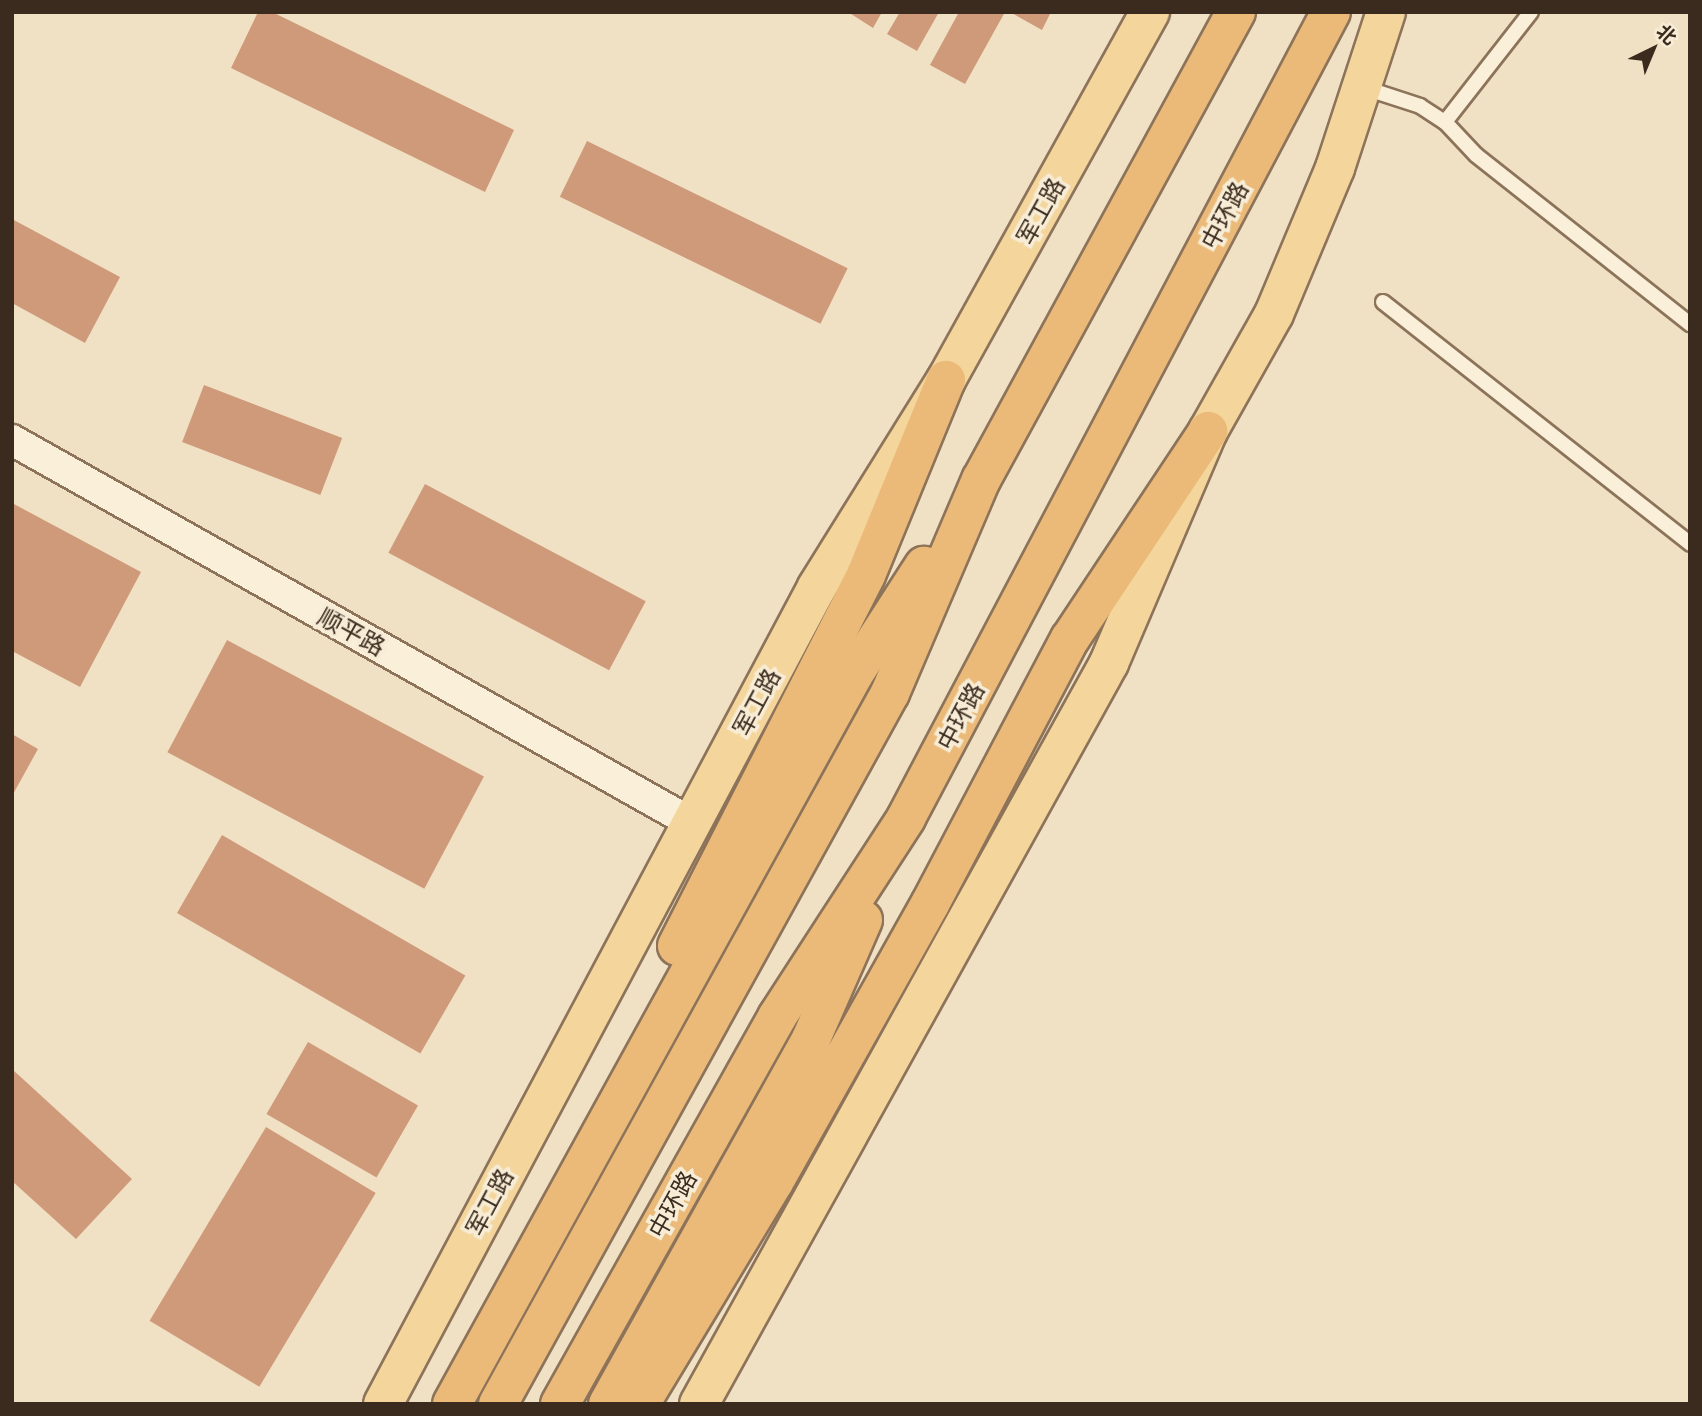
<!DOCTYPE html>
<meta charset="utf-8">
<style>
body{margin:0}
#map{position:relative;width:1702px;height:1416px;overflow:hidden;background:#f0e1c5;font-family:"Playfair Display","Noto Sans SC",serif}
div>[style]{position:absolute}
.building>*{inset:0;background:#cf9a79;transform-origin:0 0}
.roads{filter:drop-shadow(2px 0 #8c735a) drop-shadow(-2px 0 #8c735a) drop-shadow(0 2px #8c735a) drop-shadow(0 -2px #8c735a)}
.service>*{height:14px;margin:-7px;padding:0 7px;transform-origin:7px;border-radius:7px;background:#faefd8}
.minor>*{height:30px;margin:-15px;padding:0 15px;transform-origin:15px;border-radius:15px;background:#faefd8}
.primary>*{height:38px;margin:-19px;padding:0 19px;transform-origin:19px;border-radius:19px;background:#f4d59c}
.trunk>*{height:38px;margin:-19px;padding:0 19px;transform-origin:19px;border-radius:19px;background:#ebba78}
span{translate:-50% -50%;white-space:nowrap;text-align:center;line-height:1.15;-webkit-text-stroke:7px #f7ecd5;paint-order:stroke}
.street-label{font-size:24px;color:#3b2b1e}
.frame{position:absolute;inset:0;border:14px solid #3b2b1e;pointer-events:none}
.north{position:absolute;left:1618px;top:14px;width:70px;height:70px;-webkit-text-stroke:5px #f7ecd5;paint-order:stroke;rotate:43deg;font-size:19px;font-weight:700;line-height:28px;text-align:center;color:#3b2b1e}
.north::after{content:'';display:block;margin:auto;width:24px;height:32px;background:#3b2b1e;clip-path:polygon(50% 0,100% 100%,50% 72%,0 100%)}
</style>
<div id="map">
<div class="building">
<div style="clip-path:polygon(258px 12px,272px 12px,514px 130px,485px 192px,231px 68px)"></div>
<div style="clip-path:polygon(848px 12px,882px 12px,873px 28px)"></div>
<div style="clip-path:polygon(900px 12px,939px 12px,917px 51px,887px 34px)"></div>
<div style="clip-path:polygon(959px 12px,1005px 12px,965px 84px,930px 65px)"></div>
<div style="clip-path:polygon(1010px 12px,1051px 12px,1042px 30px)"></div>
<div style="left:587px;top:141px;width:290px;height:62px;rotate:26deg"></div>
<div style="clip-path:polygon(12px 219px,120px 277px,85px 343px,12px 303px)"></div>
<div style="left:204px;top:385px;width:148px;height:61px;rotate:21deg"></div>
<div style="left:425px;top:484px;width:250px;height:78px;rotate:28deg"></div>
<div style="clip-path:polygon(12px 503px,141px 572px,80px 687px,12px 651px)"></div>
<div style="left:227px;top:640px;width:291px;height:127px;rotate:28deg"></div>
<div style="clip-path:polygon(12px 734px,38px 749px,12px 796px)"></div>
<div style="left:222px;top:835px;width:281px;height:90px;rotate:30deg"></div>
<div style="left:308px;top:1042px;width:127px;height:83px;rotate:30deg"></div>
<div style="clip-path:polygon(12px 1069px,132px 1179px,76px 1239px,12px 1181px)"></div>
<div style="left:266px;top:1127px;width:128px;height:226px;rotate:31deg"></div>
</div>
<div class="roads">
<div class="service">
<div style="left:1362px;top:87px;width:61px;rotate:18.1deg"></div>
<div style="left:1420px;top:106px;width:30px;rotate:33deg"></div>
<div style="left:1445px;top:122px;width:45px;rotate:46.8deg"></div>
<div style="left:1476px;top:155px;width:273px;rotate:38.3deg"></div>
<div style="left:1445px;top:122px;width:140px;rotate:-52deg"></div>
<div style="left:1383px;top:302px;width:391px;rotate:38.2deg"></div>
</div>
<div class="minor">
<div style="left:12px;top:440px;width:780px;rotate:29.39deg"></div>
</div>
<div class="primary">
<div style="left:383px;top:1404px;width:925px;rotate:-62.02deg"></div>
<div style="left:817px;top:587px;width:244px;rotate:-58.1deg"></div>
<div style="left:946px;top:380px;width:421px;rotate:-61deg"></div>
<div style="left:699px;top:1404px;width:847px;rotate:-61.04deg"></div>
<div style="left:1109px;top:663px;width:252px;rotate:-66.9deg"></div>
<div style="left:1208px;top:431px;width:134px;rotate:-60.6deg"></div>
<div style="left:1274px;top:314px;width:158px;rotate:-67.3deg"></div>
<div style="left:1335px;top:168px;width:164px;rotate:-71.9deg"></div>
</div>
<div class="trunk">
<div style="left:677px;top:946px;width:416px;rotate:-63deg"></div>
<div style="left:866px;top:575px;width:211px;rotate:-67.7deg"></div>
<div style="left:452px;top:1404px;width:833px;rotate:-61.16deg"></div>
<div style="left:854px;top:674px;width:129px;rotate:-57.1deg"></div>
<div style="left:498px;top:1404px;width:812px;rotate:-61.13deg"></div>
<div style="left:890px;top:693px;width:232px;rotate:-66.9deg"></div>
<div style="left:981px;top:480px;width:533px;rotate:-61.42deg"></div>
<div style="left:560px;top:1404px;width:444px;rotate:-60.7deg"></div>
<div style="left:777px;top:1017px;width:237px;rotate:-57deg"></div>
<div style="left:906px;top:818px;width:911px;rotate:-62.2deg"></div>
<div style="left:608px;top:1404px;width:418px;rotate:-60.9deg"></div>
<div style="left:811px;top:1039px;width:130px;rotate:-66.4deg"></div>
<div style="left:640px;top:1404px;width:259px;rotate:-58.9deg"></div>
<div style="left:774px;top:1182px;width:319px;rotate:-60.7deg"></div>
<div style="left:930px;top:904px;width:300px;rotate:-62.2deg"></div>
<div style="left:1070px;top:639px;width:250px;rotate:-56.4deg"></div>
</div>
</div>
<div class="street-label">
<span style="left:1040px;top:211px;rotate:-61deg">军工路</span>
<span style="left:1224px;top:215px;rotate:-62deg">中环路</span>
<span style="left:352px;top:631px;rotate:29deg">顺平路</span>
<span style="left:756px;top:702px;rotate:-62deg">军工路</span>
<span style="left:960px;top:716px;rotate:-62deg">中环路</span>
<span style="left:489px;top:1202px;rotate:-62deg">军工路</span>
<span style="left:672px;top:1204px;rotate:-61deg">中环路</span>
</div>
<div class="frame"></div>
<div class="north">北</div>
</div>
